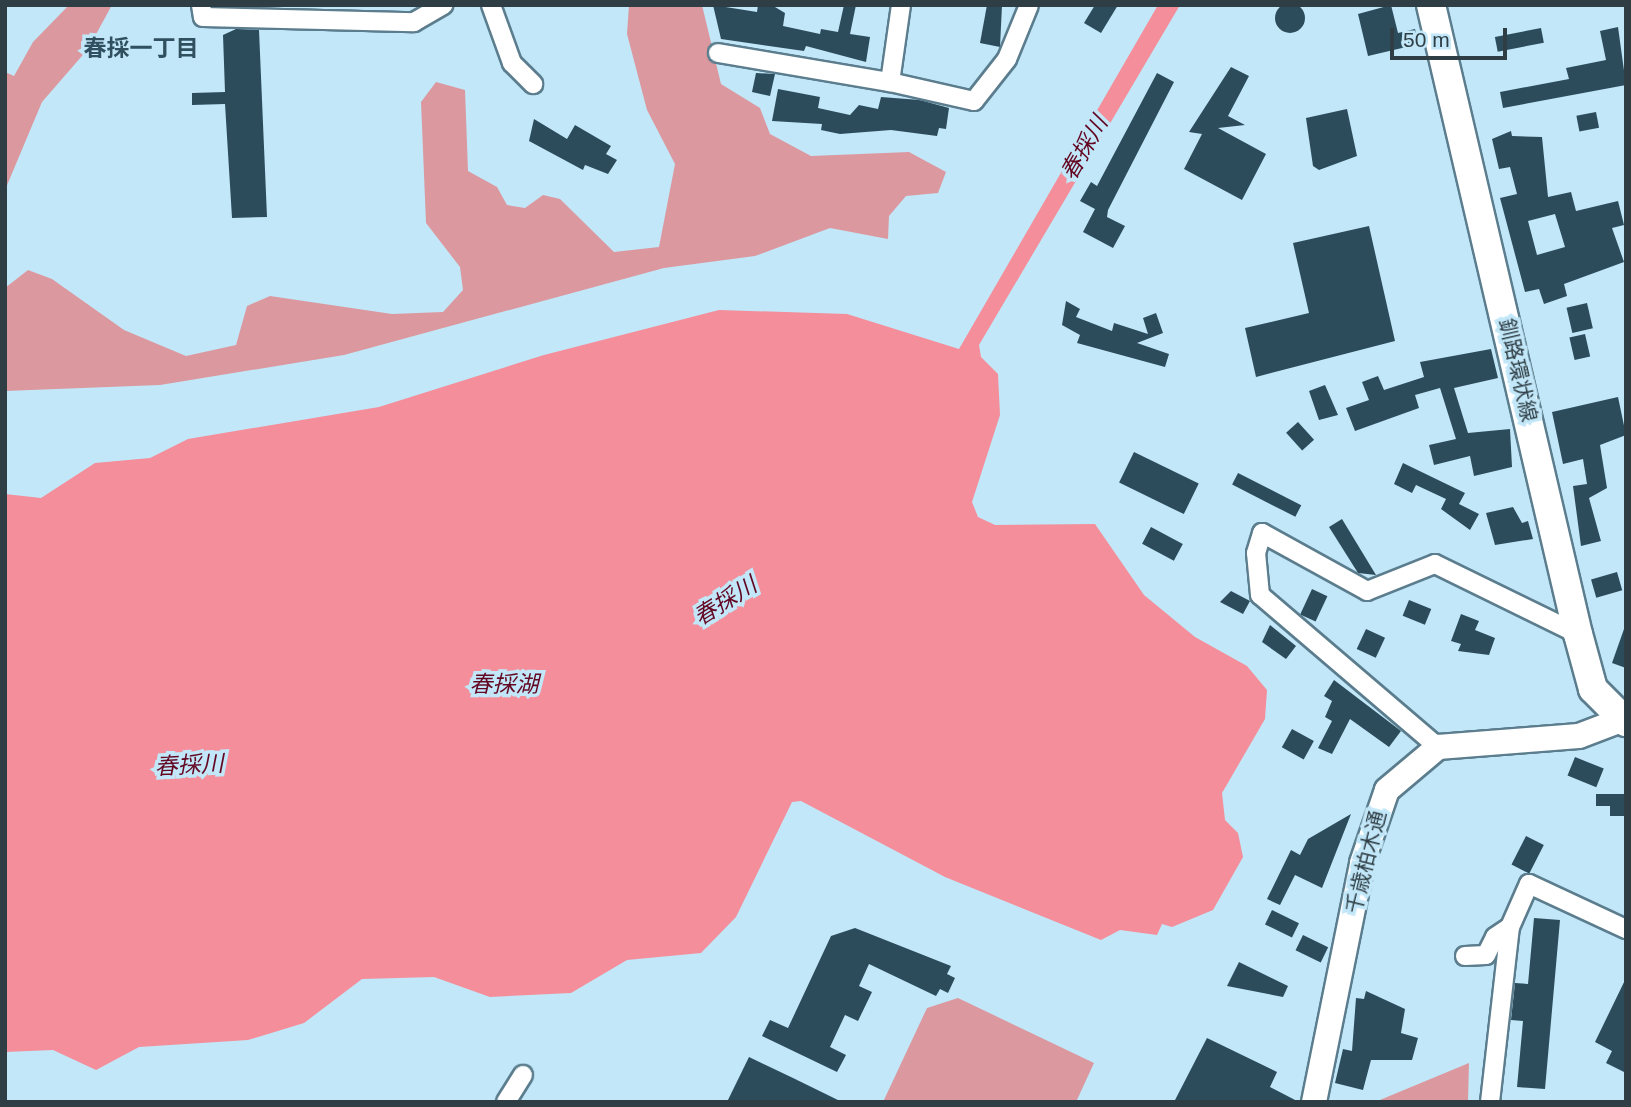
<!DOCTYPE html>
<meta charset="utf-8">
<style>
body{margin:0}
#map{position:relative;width:1631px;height:1107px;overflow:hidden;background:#c2e7f8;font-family:Arial,"Noto Sans JP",sans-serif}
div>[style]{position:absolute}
.green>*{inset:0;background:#db999f}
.water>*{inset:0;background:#f48e9a}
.building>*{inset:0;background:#2c4c5b;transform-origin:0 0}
.round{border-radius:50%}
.roads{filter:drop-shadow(2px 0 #5b7d8d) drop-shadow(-2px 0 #5b7d8d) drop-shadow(0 2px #5b7d8d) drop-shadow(0 -2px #5b7d8d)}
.street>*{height:18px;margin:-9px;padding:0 9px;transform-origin:9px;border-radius:9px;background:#fff}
.secondary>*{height:24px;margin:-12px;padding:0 12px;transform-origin:12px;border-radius:12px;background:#fff}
.primary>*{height:28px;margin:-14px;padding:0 14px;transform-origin:14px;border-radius:14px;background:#fff}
span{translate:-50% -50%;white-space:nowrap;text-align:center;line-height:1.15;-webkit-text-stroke:7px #c2e7f8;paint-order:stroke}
.street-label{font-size:21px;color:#2f3e45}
.neighbourhood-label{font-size:23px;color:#30505f;font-weight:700}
.water-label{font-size:23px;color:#630621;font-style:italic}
.frame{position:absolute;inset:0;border:7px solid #2f3e45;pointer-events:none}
.scale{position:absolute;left:1390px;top:28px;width:117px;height:32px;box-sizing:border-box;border:4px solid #2f3e45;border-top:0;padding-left:9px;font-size:21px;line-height:24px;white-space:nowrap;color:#2f3e45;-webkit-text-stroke:5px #c2e7f8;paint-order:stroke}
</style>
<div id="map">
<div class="green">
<div style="clip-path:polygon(69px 5px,112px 5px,88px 49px,42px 102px,5px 190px,5px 72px,14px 76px,33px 42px)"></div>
<div style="clip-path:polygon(629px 5px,702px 5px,721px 84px,760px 108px,770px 134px,811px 156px,909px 152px,946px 172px,938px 193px,906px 196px,889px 216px,888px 239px,830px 228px,755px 256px,664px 268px,344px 355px,160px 385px,5px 391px,5px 288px,28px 270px,52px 279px,124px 330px,186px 356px,236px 345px,247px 306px,270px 296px,392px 314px,443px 312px,463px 290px,460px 267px,426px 223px,421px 102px,436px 82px,465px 90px,468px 171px,497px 187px,507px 205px,525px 208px,543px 195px,560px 199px,614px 252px,659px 247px,675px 164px,647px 110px,627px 34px)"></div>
<div style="clip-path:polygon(958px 998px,1094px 1063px,1076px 1102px,883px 1102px,927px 1008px)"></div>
<div style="clip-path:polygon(1469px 1063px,1468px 1102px,1375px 1102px)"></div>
</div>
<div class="water">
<div style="clip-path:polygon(1158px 5px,1180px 5px,979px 345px,981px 357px,998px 374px,1000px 415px,972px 502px,978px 517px,995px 525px,1095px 524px,1144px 595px,1195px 637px,1247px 666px,1267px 690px,1265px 719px,1222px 793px,1225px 820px,1238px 833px,1243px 857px,1213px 910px,1172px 927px,1162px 924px,1157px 935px,1120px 930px,1101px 940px,945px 877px,801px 801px,792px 802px,736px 917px,701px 953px,627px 960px,571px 993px,490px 997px,434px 977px,362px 979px,304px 1023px,248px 1040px,139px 1047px,96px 1070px,53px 1050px,5px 1052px,5px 494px,41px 498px,95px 463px,150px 458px,188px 439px,379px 407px,544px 355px,719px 310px,847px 314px,959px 349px)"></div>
</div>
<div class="building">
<div class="round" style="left:1275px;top:3px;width:30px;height:30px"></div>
<div style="clip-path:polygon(713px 5px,757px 12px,758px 5px,775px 7px,785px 13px,783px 26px,820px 34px,821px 29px,838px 32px,844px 5px,856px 5px,850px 34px,870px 37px,866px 62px,806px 46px,804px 51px,721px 39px)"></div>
<div style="clip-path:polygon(987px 5px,1002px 5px,1000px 47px,980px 43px)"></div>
<div style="clip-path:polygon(1095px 5px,1118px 5px,1101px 33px,1084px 23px)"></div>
<div style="clip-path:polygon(1391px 5px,1398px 33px,1415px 29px,1419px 44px,1368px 56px,1358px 14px)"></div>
<div style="clip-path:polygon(1618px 27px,1626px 85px,1503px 108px,1500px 92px,1569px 79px,1566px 68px,1606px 60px,1600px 31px)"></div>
<div style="left:1541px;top:28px;width:15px;height:47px;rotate:79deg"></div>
<div style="clip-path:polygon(236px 29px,259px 30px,267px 217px,232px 218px,225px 104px,192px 105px,192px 93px,225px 92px,223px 35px)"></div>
<div style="clip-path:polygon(1231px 67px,1249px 76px,1228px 116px,1245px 125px,1218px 128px,1266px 154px,1242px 200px,1184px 169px,1202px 134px,1189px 132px)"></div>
<div style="clip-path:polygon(756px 73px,775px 74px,770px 96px,752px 92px)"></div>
<div style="clip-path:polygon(1157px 73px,1174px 82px,1108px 210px,1107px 217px,1125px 226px,1113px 248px,1083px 232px,1095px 209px,1080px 201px,1091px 182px,1097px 186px)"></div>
<div style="clip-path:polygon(778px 89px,820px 97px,818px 108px,850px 115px,859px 105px,878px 109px,881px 97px,920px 100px,949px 108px,946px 129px,939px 128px,937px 136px,891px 130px,840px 134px,821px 130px,822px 124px,772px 121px)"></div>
<div style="clip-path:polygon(1347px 109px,1357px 156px,1319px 170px,1313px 166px,1306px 118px)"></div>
<div style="left:1596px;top:112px;width:16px;height:20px;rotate:79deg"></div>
<div style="clip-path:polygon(534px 119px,567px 139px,575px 125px,611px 146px,606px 154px,617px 160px,608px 174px,585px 165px,583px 170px,529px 141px)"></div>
<div style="clip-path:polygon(evenodd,1511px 131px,1512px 136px,1542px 137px,1548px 197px,1571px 192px,1576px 211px,1618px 201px,1624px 225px,1612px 228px,1624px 262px,1564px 284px,1567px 296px,1544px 304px,1539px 289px,1525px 292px,1500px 198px,1517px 194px,1510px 167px,1499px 169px,1492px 139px,1511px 131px,1555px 214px,1565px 247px,1537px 255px,1528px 221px,1555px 214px)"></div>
<div style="clip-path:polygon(1369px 226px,1395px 341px,1256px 377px,1245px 328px,1309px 313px,1293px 243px)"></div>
<div style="clip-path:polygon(1066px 301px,1080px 309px,1076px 317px,1112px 331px,1114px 323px,1148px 334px,1143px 318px,1156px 313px,1163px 333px,1137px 343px,1169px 354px,1165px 367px,1077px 343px,1080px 335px,1062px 325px)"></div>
<div style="left:1587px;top:303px;width:26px;height:21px;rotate:77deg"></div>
<div style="left:1585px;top:334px;width:23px;height:16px;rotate:77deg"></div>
<div style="clip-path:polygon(1491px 349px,1498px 378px,1454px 388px,1468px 433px,1510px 429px,1512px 467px,1474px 476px,1470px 456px,1434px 465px,1429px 445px,1456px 439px,1440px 388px,1415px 395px,1419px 408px,1355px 431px,1346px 408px,1369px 400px,1362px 382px,1378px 376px,1384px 390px,1424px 377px,1420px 362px)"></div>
<div style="clip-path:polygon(1325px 385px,1338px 415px,1319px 420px,1309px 391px)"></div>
<div style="clip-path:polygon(1618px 397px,1626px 435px,1600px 445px,1607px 488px,1589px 498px,1601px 541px,1581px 546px,1573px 486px,1587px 484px,1583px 459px,1563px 464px,1552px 412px)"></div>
<div style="left:1298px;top:422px;width:24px;height:16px;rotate:48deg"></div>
<div style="left:1134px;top:452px;width:72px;height:34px;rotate:26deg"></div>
<div style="clip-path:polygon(1403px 463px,1465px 493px,1459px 504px,1479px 514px,1470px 530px,1441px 509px,1446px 499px,1416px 485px,1412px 493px,1394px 484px)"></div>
<div style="left:1238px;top:473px;width:71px;height:13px;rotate:27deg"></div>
<div style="clip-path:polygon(1513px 507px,1522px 523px,1528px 521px,1533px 539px,1495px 545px,1486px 513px)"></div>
<div style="clip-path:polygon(1342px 519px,1376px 575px,1358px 573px,1329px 527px)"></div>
<div style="left:1151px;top:527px;width:36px;height:19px;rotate:28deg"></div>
<div style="left:1617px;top:572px;width:19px;height:27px;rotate:74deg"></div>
<div style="left:1312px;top:589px;width:17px;height:28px;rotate:25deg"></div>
<div style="clip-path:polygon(1231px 591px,1250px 601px,1243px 614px,1220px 602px)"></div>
<div style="left:1409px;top:600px;width:24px;height:17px;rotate:22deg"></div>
<div style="clip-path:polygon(1461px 614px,1479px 621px,1475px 630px,1495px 638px,1489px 655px,1458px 651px,1461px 644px,1451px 641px)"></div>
<div style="clip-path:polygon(1270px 625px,1296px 646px,1286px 659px,1262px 642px)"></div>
<div style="left:1366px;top:629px;width:21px;height:22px;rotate:25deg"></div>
<div style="clip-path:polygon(1624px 629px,1626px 629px,1626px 668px,1612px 663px)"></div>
<div style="clip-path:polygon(1334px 680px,1401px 731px,1389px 747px,1350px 719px,1332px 754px,1318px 748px,1332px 721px,1325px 717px,1332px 701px,1324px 696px)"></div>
<div style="left:1292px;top:729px;width:25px;height:21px;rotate:29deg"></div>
<div style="left:1575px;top:757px;width:31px;height:20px;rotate:22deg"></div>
<div style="clip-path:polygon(1596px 794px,1626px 794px,1626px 816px,1610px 816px,1610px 806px,1596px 806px)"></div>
<div style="clip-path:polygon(1351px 814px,1322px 888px,1295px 875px,1280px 905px,1267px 899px,1291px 850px,1300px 855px,1308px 839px)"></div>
<div style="left:1526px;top:836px;width:20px;height:32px;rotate:27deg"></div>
<div style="left:1272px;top:910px;width:30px;height:16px;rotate:26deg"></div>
<div style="clip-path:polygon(1534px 918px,1560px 920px,1545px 1089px,1517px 1087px,1523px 1021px,1511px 1020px,1515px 983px,1528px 984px)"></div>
<div style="clip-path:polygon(855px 928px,951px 966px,947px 974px,955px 978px,948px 993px,940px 989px,936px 996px,869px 964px,859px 986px,872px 992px,858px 1021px,845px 1015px,830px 1047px,846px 1055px,837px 1072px,762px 1036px,770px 1020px,788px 1028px,831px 936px)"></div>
<div style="left:1303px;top:935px;width:28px;height:17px;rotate:26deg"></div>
<div style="clip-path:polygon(1239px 962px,1288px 986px,1283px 997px,1227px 986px)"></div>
<div style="clip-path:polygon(1626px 978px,1626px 1073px,1606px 1063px,1612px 1051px,1595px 1042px)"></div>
<div style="clip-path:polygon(1366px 991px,1405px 1009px,1401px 1033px,1418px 1038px,1412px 1060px,1371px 1060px,1363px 1090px,1335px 1083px,1343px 1049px,1352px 1051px,1356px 998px,1364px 999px)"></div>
<div style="clip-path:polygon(1207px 1038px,1277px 1072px,1270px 1087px,1299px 1102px,1174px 1102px)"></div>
<div style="clip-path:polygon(749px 1057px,793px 1078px,842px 1102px,727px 1102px)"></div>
</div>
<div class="roads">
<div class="street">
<div style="left:201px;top:5px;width:12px;rotate:81deg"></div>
<div style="left:203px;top:17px;width:211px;rotate:1.4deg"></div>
<div style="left:414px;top:22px;width:34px;rotate:-30deg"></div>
<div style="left:491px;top:5px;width:62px;rotate:70.1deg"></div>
<div style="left:512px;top:63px;width:30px;rotate:45deg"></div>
<div style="left:901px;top:5px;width:78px;rotate:98.1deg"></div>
<div style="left:890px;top:82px;width:86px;rotate:12.7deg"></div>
<div style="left:974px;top:101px;width:53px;rotate:-51.8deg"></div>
<div style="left:1007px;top:59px;width:58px;rotate:-67.8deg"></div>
<div style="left:718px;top:53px;width:174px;rotate:9.6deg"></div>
<div style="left:1438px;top:747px;width:234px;rotate:-139.5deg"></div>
<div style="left:1260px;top:595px;width:42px;rotate:-95.4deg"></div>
<div style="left:1256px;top:553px;width:21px;rotate:-73deg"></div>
<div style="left:1262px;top:533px;width:120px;rotate:28.9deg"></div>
<div style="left:1367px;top:591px;width:73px;rotate:-21.7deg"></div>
<div style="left:1435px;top:564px;width:159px;rotate:26.1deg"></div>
<div style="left:1465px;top:956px;width:21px;rotate:-3deg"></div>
<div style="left:1486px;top:955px;width:20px;rotate:-63deg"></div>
<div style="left:1495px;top:937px;width:18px;rotate:-34deg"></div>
<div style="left:1510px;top:927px;width:47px;rotate:-66.2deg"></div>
<div style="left:1529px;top:884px;width:107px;rotate:24.9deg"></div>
<div style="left:506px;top:1102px;width:32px;rotate:-58deg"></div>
<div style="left:1490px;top:1102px;width:176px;rotate:-83.5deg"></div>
</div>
<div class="secondary">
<div style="left:1314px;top:1102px;width:244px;rotate:-78.6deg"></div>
<div style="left:1362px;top:863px;width:77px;rotate:-71.1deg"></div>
<div style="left:1387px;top:790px;width:67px;rotate:-40.1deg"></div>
<div style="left:1438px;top:747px;width:141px;rotate:-4.5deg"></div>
<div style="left:1579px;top:736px;width:45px;rotate:-20.9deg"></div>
</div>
<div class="primary">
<div style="left:1431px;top:5px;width:646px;rotate:76.85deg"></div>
<div style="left:1578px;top:634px;width:57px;rotate:74.7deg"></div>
<div style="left:1593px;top:689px;width:47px;rotate:45deg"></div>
</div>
</div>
<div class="street-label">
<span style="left:1518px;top:370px;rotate:77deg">釧路環状線</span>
<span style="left:1366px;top:862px;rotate:-76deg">千歳柏木通</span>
</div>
<div class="neighbourhood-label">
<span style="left:141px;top:48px">春採一丁目</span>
</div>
<div class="water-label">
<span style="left:1084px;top:148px;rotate:-60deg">春採川</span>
<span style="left:725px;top:601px;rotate:-32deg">春採川</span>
<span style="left:504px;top:684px">春採湖</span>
<span style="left:189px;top:765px;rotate:-3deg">春採川</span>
</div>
<div class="frame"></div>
<div class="scale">50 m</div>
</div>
